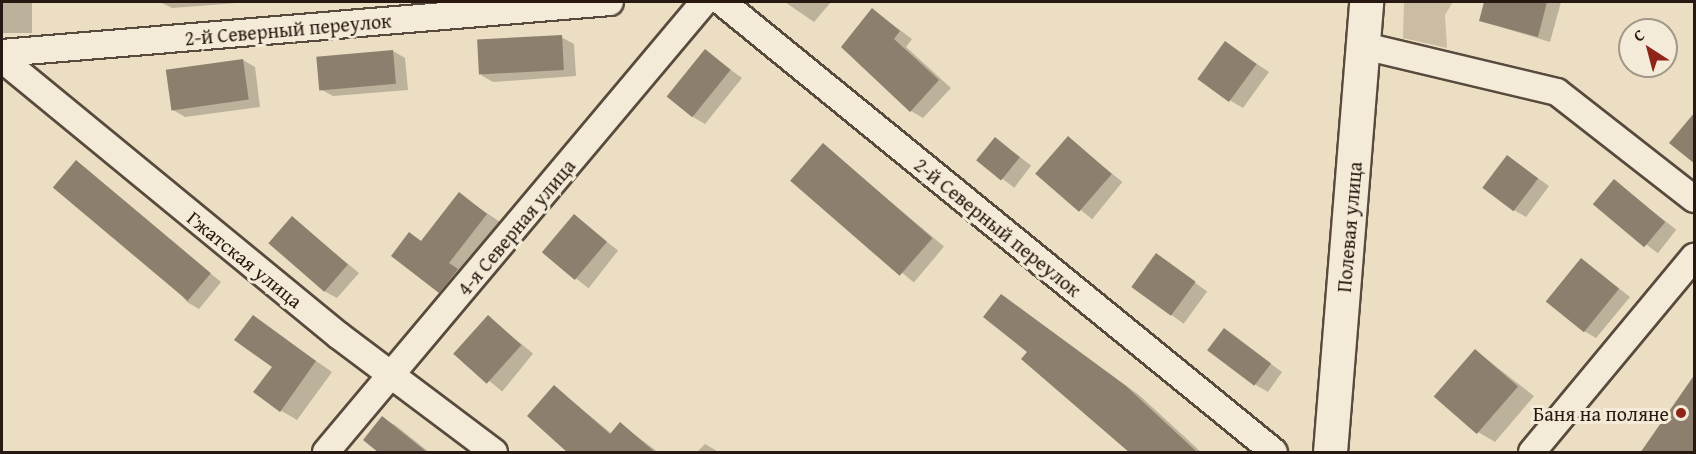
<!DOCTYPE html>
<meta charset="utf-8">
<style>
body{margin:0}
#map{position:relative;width:1696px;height:454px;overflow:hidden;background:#ecdec2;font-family:"Gentium Book Plus",serif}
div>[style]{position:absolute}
.green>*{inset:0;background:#cbbda4}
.shadow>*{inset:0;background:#0003;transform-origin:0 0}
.building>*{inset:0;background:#8d7f6d;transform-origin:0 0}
.roads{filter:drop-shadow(2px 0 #584a3d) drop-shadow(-2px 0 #584a3d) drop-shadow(0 2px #584a3d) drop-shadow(0 -2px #584a3d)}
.minor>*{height:26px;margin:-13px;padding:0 13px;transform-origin:13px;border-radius:13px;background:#f3ead7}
.secondary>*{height:33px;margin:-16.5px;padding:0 16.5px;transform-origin:16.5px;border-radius:16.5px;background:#f3ead7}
.dots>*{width:16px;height:16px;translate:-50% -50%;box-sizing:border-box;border:3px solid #f3ead7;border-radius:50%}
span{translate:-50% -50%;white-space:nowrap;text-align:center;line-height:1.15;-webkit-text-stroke:6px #f3ead7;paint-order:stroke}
.street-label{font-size:20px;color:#271911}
.poi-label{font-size:20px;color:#271911}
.right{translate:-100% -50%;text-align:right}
.frame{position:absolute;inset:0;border:3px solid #271911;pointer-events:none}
.north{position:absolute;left:1618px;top:18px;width:60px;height:60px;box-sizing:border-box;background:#f3ead7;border:2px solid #a19688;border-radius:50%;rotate:324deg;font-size:16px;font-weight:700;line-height:24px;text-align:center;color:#271911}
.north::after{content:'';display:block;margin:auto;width:21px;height:27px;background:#8f2418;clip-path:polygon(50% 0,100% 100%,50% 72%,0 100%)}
</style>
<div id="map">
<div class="green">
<div style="clip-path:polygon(1404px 2px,1453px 2px,1445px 15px,1447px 48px,1403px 38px)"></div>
</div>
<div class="shadow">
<div style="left:2px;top:2px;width:30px;height:31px"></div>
<div style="clip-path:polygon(160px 2px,250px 2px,172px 8px)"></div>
<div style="clip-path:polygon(785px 2px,831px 2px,814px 22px)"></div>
<div style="clip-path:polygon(1485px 2px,1561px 2px,1550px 42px,1481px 21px)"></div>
<div style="clip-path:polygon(873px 10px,912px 39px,906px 47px,951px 88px,923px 118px,911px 111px)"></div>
<div style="clip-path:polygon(561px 37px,574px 44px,576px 76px,493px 82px,481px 75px)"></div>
<div style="clip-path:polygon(1226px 43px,1269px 72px,1243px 108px,1231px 101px)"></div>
<div style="clip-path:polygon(393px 51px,405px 58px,408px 90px,333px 96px,320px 89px)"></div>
<div style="clip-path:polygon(705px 51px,742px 78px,705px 124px,693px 117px)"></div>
<div style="clip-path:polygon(243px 60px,255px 67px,260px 107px,185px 117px,173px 110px)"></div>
<div style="left:1068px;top:138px;width:70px;height:48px;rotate:39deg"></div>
<div style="left:996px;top:139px;width:44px;height:28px;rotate:37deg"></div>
<div style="left:823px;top:145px;width:158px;height:47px;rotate:40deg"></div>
<div style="clip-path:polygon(1508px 157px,1549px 186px,1526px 217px,1514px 210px)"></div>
<div style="clip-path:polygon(76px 162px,221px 282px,199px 309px,187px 302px)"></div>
<div style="left:1614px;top:181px;width:79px;height:30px;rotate:38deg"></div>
<div style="clip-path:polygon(459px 194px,503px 224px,457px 301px,440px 291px,410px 234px,423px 242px)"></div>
<div style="left:574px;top:216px;width:56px;height:48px;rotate:38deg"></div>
<div style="clip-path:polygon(293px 218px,359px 273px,337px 298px,324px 291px)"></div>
<div style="left:1157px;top:255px;width:62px;height:40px;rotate:36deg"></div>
<div style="clip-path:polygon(1582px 259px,1630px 297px,1596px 338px,1584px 331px)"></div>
<div style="clip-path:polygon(1002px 295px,1139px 395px,1201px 452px,1140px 452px,1029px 352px)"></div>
<div style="clip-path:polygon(253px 317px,332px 372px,297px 420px,280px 410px,274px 367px)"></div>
<div style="left:488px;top:317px;width:58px;height:49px;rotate:39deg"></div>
<div style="clip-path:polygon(1224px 330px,1282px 372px,1268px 392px,1256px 385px)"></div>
<div style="clip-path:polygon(1476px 351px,1534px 396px,1495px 442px,1478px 432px)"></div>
<div style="clip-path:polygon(555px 387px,612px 434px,620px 424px,658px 452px,577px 452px)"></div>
<div style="clip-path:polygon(382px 418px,395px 425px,429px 452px,381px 452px)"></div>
<div style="clip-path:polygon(705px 444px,717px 451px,718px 452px,697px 452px)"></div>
</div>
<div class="building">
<div style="clip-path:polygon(1484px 2px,1547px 2px,1538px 37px,1479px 21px)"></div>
<div style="clip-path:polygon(872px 8px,900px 31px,894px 39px,939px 80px,910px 112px,841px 47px)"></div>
<div style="left:562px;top:35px;width:35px;height:85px;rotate:87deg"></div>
<div style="left:1225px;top:41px;width:39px;height:47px;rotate:36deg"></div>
<div style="left:705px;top:49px;width:33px;height:61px;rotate:39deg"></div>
<div style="left:393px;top:50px;width:34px;height:77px;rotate:85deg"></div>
<div style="left:243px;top:59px;width:41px;height:78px;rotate:82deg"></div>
<div style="clip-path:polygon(1695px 112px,1695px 164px,1669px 143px)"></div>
<div style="left:1068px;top:136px;width:58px;height:50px;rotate:41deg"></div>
<div style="left:995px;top:137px;width:32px;height:30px;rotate:39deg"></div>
<div style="left:823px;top:143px;width:145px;height:50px;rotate:41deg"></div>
<div style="left:1507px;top:155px;width:39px;height:41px;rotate:37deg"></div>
<div style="left:76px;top:160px;width:176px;height:36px;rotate:40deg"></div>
<div style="left:1614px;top:179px;width:67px;height:33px;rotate:40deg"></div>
<div style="clip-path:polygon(459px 192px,487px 214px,449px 263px,458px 269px,439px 293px,391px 256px,409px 232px,421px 241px)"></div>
<div style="left:574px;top:214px;width:43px;height:50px;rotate:40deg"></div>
<div style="left:292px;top:216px;width:74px;height:36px;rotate:41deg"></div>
<div style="left:1156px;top:253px;width:49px;height:42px;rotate:36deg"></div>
<div style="left:1581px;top:258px;width:49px;height:56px;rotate:39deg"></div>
<div style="clip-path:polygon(1001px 294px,1126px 386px,1198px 453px,1130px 453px,1021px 359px,1027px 352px,983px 317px)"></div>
<div style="clip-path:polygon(253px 315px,316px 361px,280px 412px,253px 392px,272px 367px,234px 340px)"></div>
<div style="left:488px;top:315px;width:45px;height:52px;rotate:42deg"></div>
<div style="left:1224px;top:328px;width:59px;height:28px;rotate:37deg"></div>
<div style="left:1475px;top:349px;width:57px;height:63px;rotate:41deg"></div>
<div style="clip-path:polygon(1695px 374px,1695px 453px,1640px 453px)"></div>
<div style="clip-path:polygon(554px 385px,610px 434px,620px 422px,656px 453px,568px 453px,527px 416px)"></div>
<div style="clip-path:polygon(382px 416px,428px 453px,379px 453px,363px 440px)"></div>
</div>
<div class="roads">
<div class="minor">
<div style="left:722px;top:2px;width:712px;rotate:39.19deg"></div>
<div style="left:1364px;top:46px;width:198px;rotate:13.4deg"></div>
<div style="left:1557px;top:92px;width:174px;rotate:38deg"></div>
<div style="left:2px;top:53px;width:610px;rotate:-4.79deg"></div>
<div style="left:2px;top:59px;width:435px;rotate:39.4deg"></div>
<div style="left:338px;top:335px;width:195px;rotate:36.9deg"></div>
<div style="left:326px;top:452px;width:588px;rotate:-49.97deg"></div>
<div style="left:1532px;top:452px;width:254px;rotate:-50.3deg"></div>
</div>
<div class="secondary">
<div style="left:1330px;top:452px;width:451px;rotate:-85.4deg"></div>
</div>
</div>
<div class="dots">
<div style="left:1681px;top:413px;background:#8f2418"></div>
</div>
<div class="street-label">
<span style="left:288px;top:29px;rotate:-5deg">2-й Северный переулок</span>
<span style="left:516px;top:227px;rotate:-50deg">4-я Северная улица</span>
<span style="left:998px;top:227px;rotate:39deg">2-й Северный переулок</span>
<span style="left:1349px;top:227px;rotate:-85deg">Полевая улица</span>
<span style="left:245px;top:259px;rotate:39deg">Гжатская улица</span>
</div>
<div class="poi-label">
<span class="right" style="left:1669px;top:413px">Баня на поляне</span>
</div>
<div class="frame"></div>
<div class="north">С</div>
</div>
